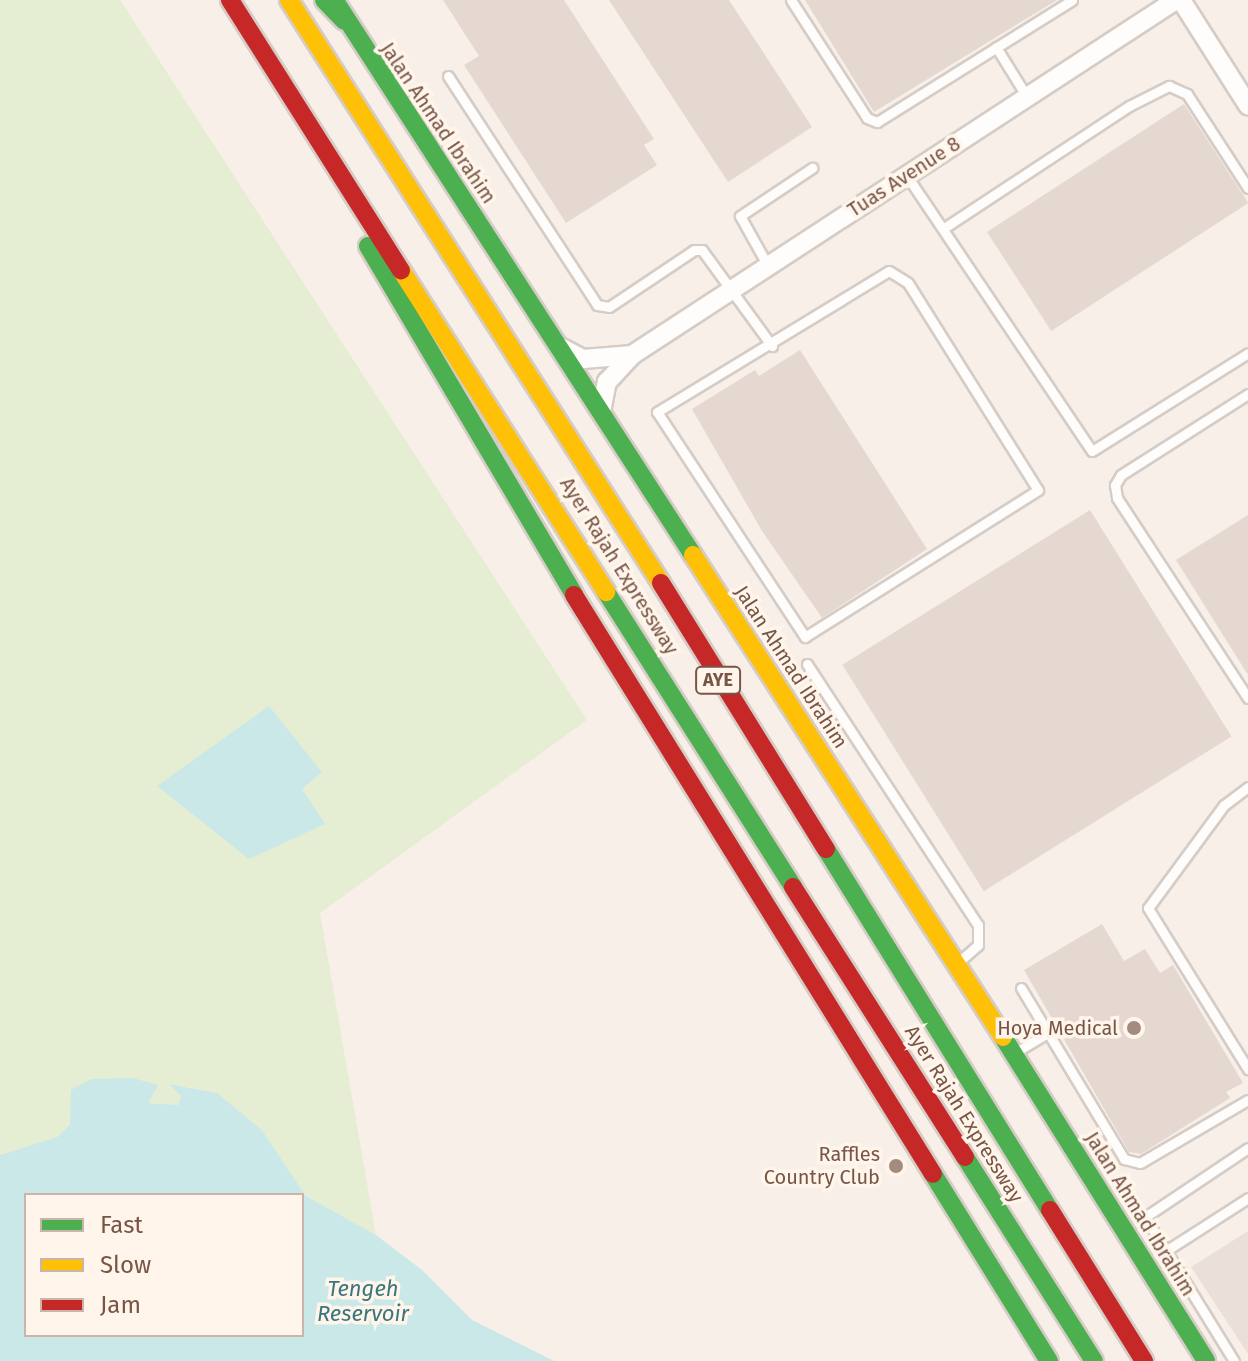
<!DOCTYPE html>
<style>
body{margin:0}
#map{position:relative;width:1248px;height:1361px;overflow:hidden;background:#f8f0e8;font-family:"Fira Sans",sans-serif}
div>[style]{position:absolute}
.industrial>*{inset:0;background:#eae0d9}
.green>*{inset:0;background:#e5eed2}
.water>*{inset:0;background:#cae8e8}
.building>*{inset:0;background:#e4d8d0;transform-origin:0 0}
.roads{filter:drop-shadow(2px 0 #d6ccc6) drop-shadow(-2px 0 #d6ccc6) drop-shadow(0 2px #d6ccc6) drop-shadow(0 -2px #d6ccc6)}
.lane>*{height:9px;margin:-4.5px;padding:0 4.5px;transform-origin:4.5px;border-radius:4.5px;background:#fefdfc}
.street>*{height:18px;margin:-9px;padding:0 9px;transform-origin:9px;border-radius:9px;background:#fefdfc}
.fast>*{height:18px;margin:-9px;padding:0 9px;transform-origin:9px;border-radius:9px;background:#4caf50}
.slow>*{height:18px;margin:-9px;padding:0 9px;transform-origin:9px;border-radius:9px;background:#ffc107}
.jam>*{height:18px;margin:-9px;padding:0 9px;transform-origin:9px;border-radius:9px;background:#c62828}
.dots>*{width:22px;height:22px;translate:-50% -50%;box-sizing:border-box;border:4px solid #fff5ea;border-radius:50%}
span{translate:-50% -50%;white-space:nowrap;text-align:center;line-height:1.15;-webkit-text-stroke:7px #fff5ea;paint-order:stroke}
.shield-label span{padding:2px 6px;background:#fff5ea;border:2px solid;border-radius:6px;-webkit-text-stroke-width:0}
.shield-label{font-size:18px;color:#775547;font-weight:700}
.street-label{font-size:20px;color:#775547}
.poi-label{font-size:20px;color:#775547}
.right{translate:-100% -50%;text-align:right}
.water-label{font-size:22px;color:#3a767e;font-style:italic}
.legend{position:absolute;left:24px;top:1193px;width:280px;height:144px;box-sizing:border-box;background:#fff5ea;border:2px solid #c9b5a9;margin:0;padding:10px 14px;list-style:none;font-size:24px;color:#775547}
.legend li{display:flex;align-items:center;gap:16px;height:40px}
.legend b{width:40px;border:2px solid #c9b5a9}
</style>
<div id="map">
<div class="industrial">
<div style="clip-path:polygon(1248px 1231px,1248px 1354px,1191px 1267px)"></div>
</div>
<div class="green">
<div style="clip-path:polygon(0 0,120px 0,587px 720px,320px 913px,376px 1235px,306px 1196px,262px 1130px,217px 1093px,170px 1084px,181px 1096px,178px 1105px,148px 1103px,157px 1085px,71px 1090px,71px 1125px,57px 1137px,0 1155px)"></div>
</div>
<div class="water">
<div style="clip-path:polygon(269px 706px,322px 772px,302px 789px,325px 824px,249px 859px,157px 786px)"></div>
<div style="clip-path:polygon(evenodd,133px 1078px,158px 1085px,148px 1103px,178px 1105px,181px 1096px,169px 1084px,217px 1093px,262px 1130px,306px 1196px,376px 1235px,422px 1270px,472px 1320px,554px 1361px,0 1361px,0 1155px,57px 1137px,70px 1125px,71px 1090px,91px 1079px,133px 1078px,302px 1195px,302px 1335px,26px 1335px,26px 1195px,302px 1195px)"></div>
</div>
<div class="building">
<div style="clip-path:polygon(443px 0,564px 0,654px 139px,644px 145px,657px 165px,566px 223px,464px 65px,479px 56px)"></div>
<div style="clip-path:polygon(609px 0,729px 0,812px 127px,728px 182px)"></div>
<div style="clip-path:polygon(805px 0,1057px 0,874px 112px)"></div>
<div style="left:1184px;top:104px;width:118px;height:235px;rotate:57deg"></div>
<div style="clip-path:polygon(800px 350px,927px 549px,822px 618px,762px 531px,692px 409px,755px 370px,759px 376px)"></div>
<div style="left:1090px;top:510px;width:267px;height:292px;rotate:58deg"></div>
<div style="clip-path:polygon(1248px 515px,1248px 675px,1176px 560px)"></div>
<div style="clip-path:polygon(1102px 924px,1124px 961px,1145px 949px,1160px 973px,1173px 965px,1243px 1083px,1226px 1092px,1230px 1098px,1141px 1154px,1129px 1152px,1024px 970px)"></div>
</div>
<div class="roads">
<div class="lane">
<div style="left:791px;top:0;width:140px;rotate:57.2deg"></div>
<div style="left:867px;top:118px;width:11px;rotate:22deg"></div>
<div style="left:877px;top:122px;width:230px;rotate:-32deg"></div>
<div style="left:996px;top:47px;width:59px;rotate:58.2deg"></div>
<div style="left:448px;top:76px;width:273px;rotate:56.9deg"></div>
<div style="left:597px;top:305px;width:12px;rotate:9deg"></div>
<div style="left:609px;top:307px;width:102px;rotate:-33.8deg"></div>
<div style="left:694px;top:250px;width:8px"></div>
<div style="left:702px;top:250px;width:119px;rotate:53.9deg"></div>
<div style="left:907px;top:176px;width:331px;rotate:56.1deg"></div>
<div style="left:1092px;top:451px;width:184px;rotate:-32.1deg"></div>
<div style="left:944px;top:228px;width:222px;rotate:-33.4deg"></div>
<div style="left:1129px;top:106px;width:45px;rotate:-26.6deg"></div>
<div style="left:1169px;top:86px;width:20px;rotate:24deg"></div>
<div style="left:1187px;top:94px;width:112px;rotate:57deg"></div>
<div style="left:768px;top:266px;width:57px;rotate:-119.2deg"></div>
<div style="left:740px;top:216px;width:87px;rotate:-33.7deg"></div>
<div style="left:889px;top:271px;width:22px;rotate:32deg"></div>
<div style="left:908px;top:283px;width:244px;rotate:57.9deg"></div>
<div style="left:1038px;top:490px;width:275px;rotate:147.8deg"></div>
<div style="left:805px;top:637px;width:269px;rotate:-123.3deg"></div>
<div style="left:657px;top:412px;width:271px;rotate:-31.3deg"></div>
<div style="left:1248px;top:394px;width:151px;rotate:147.5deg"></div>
<div style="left:1121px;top:475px;width:12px;rotate:121deg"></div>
<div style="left:1115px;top:485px;width:13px;rotate:81deg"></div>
<div style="left:1117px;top:498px;width:239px;rotate:56.8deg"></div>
<div style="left:807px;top:664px;width:312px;rotate:56.8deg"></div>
<div style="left:978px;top:925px;width:20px;rotate:90deg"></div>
<div style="left:978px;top:945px;width:23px;rotate:139deg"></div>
<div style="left:1248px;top:787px;width:30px;rotate:143deg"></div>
<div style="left:1224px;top:805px;width:128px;rotate:126.4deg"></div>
<div style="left:1148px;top:908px;width:190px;rotate:58.2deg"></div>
<div style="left:1021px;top:988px;width:200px;rotate:58.9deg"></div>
<div style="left:1124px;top:1159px;width:16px;rotate:14deg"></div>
<div style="left:1140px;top:1163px;width:125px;rotate:-30.3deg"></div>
<div style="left:1016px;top:1052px;width:37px;rotate:-31deg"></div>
<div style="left:1164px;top:1252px;width:100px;rotate:-32.7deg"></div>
<div style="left:1234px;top:1361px;width:169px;rotate:-121.7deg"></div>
<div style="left:1145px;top:1217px;width:124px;rotate:-33.8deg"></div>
</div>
<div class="street">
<div style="left:1181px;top:0;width:125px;rotate:57.5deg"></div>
<div style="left:562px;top:348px;width:24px;rotate:28deg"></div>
<div style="left:583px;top:359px;width:49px;rotate:-4.7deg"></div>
<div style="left:601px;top:412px;width:31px;rotate:-79deg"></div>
<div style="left:607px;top:382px;width:37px;rotate:-47deg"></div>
<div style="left:632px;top:355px;width:650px;rotate:-33.13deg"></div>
</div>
<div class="fast">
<div style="left:324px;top:0;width:29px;rotate:46deg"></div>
<div style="left:335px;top:1px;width:660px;rotate:57.13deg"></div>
<div style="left:368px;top:246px;width:405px;rotate:59.4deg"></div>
<div style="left:606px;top:592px;width:349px;rotate:57.6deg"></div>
<div style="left:826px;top:849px;width:425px;rotate:58.2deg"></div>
<div style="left:1003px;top:1037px;width:382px;rotate:57.9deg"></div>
<div style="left:965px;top:1157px;width:241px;rotate:57.7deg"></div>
<div style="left:933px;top:1174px;width:220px;rotate:58.2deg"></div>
</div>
<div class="slow">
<div style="left:289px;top:0;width:692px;rotate:57.46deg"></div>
<div style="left:401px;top:270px;width:382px;rotate:57.5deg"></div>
<div style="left:693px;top:555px;width:573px;rotate:57.25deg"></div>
</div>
<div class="jam">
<div style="left:230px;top:0;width:320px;rotate:57.7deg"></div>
<div style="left:661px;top:583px;width:313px;rotate:58.2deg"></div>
<div style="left:574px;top:595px;width:681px;rotate:58.2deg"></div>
<div style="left:793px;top:887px;width:320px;rotate:57.5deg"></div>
<div style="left:1050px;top:1210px;width:178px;rotate:58.1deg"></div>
</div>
</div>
<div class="dots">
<div style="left:1134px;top:1028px;background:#a48b7f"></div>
<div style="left:896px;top:1166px;background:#a48b7f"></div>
</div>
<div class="shield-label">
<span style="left:718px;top:680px">AYE</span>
</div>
<div class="street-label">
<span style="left:438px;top:123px;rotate:56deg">Jalan Ahmad Ibrahim</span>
<span style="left:904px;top:177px;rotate:-33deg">Tuas Avenue 8</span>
<span style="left:619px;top:566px;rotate:58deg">Ayer Rajah Expressway</span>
<span style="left:791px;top:667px;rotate:57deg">Jalan Ahmad Ibrahim</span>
<span style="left:964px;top:1114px;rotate:58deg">Ayer Rajah Expressway</span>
<span style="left:1140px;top:1214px;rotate:58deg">Jalan Ahmad Ibrahim</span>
</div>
<div class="poi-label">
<span class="right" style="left:1118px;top:1028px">Hoya Medical</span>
<span class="right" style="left:880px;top:1166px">Raffles<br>Country Club</span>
</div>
<div class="water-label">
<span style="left:363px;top:1301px">Tengeh<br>Reservoir</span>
</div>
<ul class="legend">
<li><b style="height:10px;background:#4caf50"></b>Fast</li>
<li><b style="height:10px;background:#ffc107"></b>Slow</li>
<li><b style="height:10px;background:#c62828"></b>Jam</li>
</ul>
</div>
